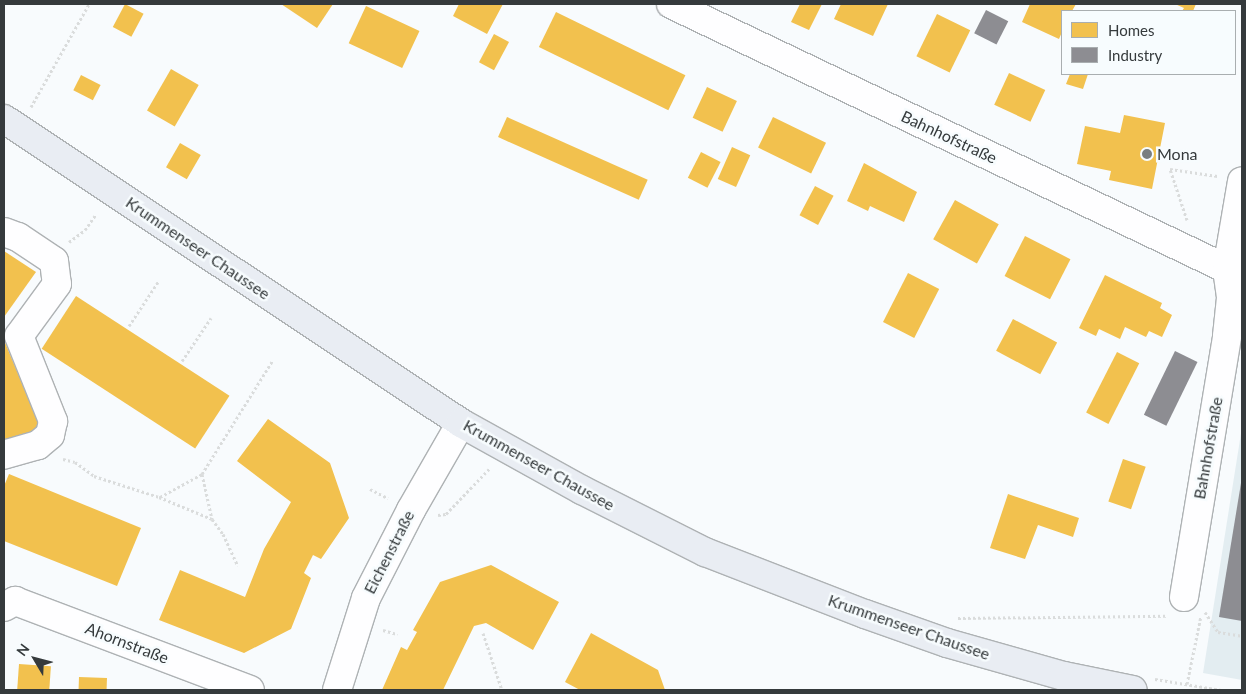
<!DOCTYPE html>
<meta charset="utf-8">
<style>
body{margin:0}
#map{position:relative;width:1246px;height:694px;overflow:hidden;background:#f8fbfd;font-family:Lato,sans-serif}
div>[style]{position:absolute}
.built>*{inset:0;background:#e3edf1}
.homes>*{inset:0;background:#f2c14e;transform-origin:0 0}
.industry>*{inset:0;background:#8d8d92;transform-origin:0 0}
.path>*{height:3px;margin-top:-1.5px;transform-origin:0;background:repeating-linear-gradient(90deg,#dadcdc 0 2.5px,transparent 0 5px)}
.roads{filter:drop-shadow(1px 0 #aeb2b4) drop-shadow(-1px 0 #aeb2b4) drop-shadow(0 1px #aeb2b4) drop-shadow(0 -1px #aeb2b4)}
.minor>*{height:28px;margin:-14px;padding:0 14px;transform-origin:14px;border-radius:14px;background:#fefeff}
.major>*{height:28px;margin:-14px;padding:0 14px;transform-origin:14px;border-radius:14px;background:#e9edf3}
.dots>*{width:14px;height:14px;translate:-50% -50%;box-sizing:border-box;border:2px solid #f7fcfe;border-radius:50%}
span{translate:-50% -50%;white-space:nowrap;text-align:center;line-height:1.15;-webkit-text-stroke:5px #f7fcfe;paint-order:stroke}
.street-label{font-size:16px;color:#353a3c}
.poi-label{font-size:16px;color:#353a3c}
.left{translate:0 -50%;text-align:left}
.frame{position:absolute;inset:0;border:5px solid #353a3c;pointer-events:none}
.legend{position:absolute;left:1061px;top:10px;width:175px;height:65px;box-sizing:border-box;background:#f7fcfe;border:1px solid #a9aeb0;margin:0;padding:6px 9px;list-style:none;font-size:15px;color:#353a3c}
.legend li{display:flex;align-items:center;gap:10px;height:25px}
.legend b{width:25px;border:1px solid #a9aeb0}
.north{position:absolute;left:10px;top:634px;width:50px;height:50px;-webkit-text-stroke:4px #f7fcfe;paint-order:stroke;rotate:307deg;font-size:14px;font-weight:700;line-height:20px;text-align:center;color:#353a3c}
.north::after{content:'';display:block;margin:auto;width:18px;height:22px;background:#353a3c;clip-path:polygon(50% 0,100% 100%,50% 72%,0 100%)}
</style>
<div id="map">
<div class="built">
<div style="clip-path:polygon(1242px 427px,1242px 680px,1203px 673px)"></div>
</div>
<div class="homes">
<div style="left:125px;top:4px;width:21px;height:26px;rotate:28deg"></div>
<div style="clip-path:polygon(281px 4px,333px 4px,317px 28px)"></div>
<div style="clip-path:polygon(459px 4px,503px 4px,487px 34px,453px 16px)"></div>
<div style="clip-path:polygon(800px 4px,822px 4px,809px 30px,791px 22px)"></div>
<div style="clip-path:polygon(841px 4px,888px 4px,873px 36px,834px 19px)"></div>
<div style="clip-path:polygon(1030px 4px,1076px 4px,1072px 11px,1062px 11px,1062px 32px,1059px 39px,1022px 22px)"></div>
<div style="clip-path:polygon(1175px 4px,1196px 4px,1193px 11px,1182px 11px,1184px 8px)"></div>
<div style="left:366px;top:6px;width:59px;height:41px;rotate:25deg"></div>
<div style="left:556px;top:12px;width:144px;height:39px;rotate:26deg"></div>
<div style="left:937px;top:14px;width:37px;height:47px;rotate:26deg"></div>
<div style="left:494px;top:34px;width:17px;height:32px;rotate:28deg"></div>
<div style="left:171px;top:69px;width:32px;height:48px;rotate:30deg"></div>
<div style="left:1009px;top:73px;width:40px;height:35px;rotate:25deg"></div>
<div style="clip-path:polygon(1070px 74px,1088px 74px,1083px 89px,1066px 84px)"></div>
<div style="left:81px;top:75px;width:22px;height:17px;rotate:27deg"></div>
<div style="left:707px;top:87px;width:33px;height:34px;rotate:25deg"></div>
<div style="clip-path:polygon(1124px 115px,1165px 123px,1152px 189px,1109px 180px,1111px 171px,1077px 164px,1085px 126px,1120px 133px)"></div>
<div style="left:507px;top:117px;width:154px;height:22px;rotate:24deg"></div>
<div style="left:773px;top:117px;width:59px;height:34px;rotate:26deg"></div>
<div style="left:180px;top:143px;width:24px;height:28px;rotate:30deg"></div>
<div style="left:732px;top:147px;width:20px;height:35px;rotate:24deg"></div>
<div style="left:701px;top:152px;width:22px;height:29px;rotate:27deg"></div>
<div style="clip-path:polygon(864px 163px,917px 192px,904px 222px,870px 206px,868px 211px,847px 201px)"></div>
<div style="left:815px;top:186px;width:21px;height:33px;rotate:28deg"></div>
<div style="left:955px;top:200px;width:50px;height:45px;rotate:29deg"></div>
<div style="left:1025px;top:236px;width:51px;height:45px;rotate:27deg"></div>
<div style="clip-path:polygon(4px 251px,36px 272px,4px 317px)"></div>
<div style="left:908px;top:273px;width:35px;height:55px;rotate:27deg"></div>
<div style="clip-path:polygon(1105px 275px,1162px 303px,1160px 308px,1172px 315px,1162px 337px,1149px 331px,1146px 337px,1125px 327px,1120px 339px,1099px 329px,1096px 336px,1079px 328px)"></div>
<div style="left:76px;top:296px;width:183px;height:63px;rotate:33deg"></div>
<div style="left:1013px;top:319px;width:50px;height:36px;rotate:28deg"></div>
<div style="clip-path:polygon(4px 340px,41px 429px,4px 447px)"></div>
<div style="left:1117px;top:352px;width:25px;height:68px;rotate:27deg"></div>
<div style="clip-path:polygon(268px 419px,330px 463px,349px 518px,321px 559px,313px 555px,304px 573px,311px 578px,291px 629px,244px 653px,159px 620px,180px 570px,245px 597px,264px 549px,291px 502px,237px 461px)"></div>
<div style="left:1123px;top:459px;width:24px;height:45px;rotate:19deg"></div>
<div style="clip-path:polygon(9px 474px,141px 528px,117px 586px,4px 541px,4px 486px)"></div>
<div style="clip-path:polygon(1008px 494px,1079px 518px,1073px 537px,1038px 525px,1025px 559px,990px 548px)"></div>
<div style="clip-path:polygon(491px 565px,559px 602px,533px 650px,486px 623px,474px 626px,443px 690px,382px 690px,401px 647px,407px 650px,417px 632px,413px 630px,440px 582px)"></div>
<div style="clip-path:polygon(591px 633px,658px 670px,665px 690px,580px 690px,565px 682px)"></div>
<div style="left:19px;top:664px;width:32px;height:26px;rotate:4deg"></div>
<div style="left:79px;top:677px;width:28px;height:13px;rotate:2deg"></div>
</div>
<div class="industry">
<div style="left:986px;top:10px;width:25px;height:26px;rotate:27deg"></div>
<div style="left:1175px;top:351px;width:25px;height:71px;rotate:26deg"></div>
<div style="clip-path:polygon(1241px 483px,1242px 483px,1242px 621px,1219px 617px)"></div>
</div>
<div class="path">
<div style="left:31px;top:107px;width:118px;rotate:-60.6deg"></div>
<div style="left:1187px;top:220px;width:54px;rotate:-108.4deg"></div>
<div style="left:1170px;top:169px;width:48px;rotate:8.5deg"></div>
<div style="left:69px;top:242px;width:20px;rotate:-37deg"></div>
<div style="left:85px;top:230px;width:19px;rotate:-55deg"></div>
<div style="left:129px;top:326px;width:53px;rotate:-56.6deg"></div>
<div style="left:182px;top:361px;width:52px;rotate:-56deg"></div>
<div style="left:63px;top:459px;width:12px;rotate:14deg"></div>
<div style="left:75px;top:462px;width:24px;rotate:36deg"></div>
<div style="left:94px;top:476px;width:68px;rotate:17.9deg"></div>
<div style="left:159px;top:497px;width:57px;rotate:22.5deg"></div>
<div style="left:212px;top:519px;width:19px;rotate:54deg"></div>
<div style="left:223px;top:534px;width:35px;rotate:65deg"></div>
<div style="left:202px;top:474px;width:46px;rotate:77.5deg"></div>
<div style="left:370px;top:489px;width:20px;rotate:27deg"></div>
<div style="left:160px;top:497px;width:48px;rotate:-28.7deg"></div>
<div style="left:202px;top:474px;width:134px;rotate:-58.1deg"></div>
<div style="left:438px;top:515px;width:8px;rotate:-7deg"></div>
<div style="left:446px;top:514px;width:64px;rotate:-46.3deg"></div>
<div style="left:1205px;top:612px;width:24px;rotate:57deg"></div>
<div style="left:1218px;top:632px;width:24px;rotate:9deg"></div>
<div style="left:958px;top:618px;width:208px;rotate:-0.6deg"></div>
<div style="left:383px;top:630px;width:15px;rotate:16deg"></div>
<div style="left:483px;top:633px;width:60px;rotate:71.6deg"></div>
<div style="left:1155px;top:679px;width:67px;rotate:9.5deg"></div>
<div style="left:1187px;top:684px;width:69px;rotate:-78.4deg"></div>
</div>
<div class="roads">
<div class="minor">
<div style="left:671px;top:4px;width:616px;rotate:25.48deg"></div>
<div style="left:4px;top:232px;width:15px;rotate:20deg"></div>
<div style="left:18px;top:237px;width:43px;rotate:33.7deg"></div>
<div style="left:54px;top:261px;width:23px;rotate:83deg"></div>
<div style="left:57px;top:284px;width:64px;rotate:126.2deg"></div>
<div style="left:19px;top:336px;width:92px;rotate:68.2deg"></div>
<div style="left:53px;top:421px;width:14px;rotate:102deg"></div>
<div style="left:50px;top:435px;width:16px;rotate:140deg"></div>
<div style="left:38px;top:445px;width:35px;rotate:164deg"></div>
<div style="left:1184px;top:597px;width:265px;rotate:-80.6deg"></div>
<div style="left:1227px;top:336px;width:39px;rotate:-84deg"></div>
<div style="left:1231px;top:297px;width:28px;rotate:-98deg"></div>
<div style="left:1227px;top:269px;width:89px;rotate:-80.3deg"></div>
<div style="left:4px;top:607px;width:13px;rotate:-29deg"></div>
<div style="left:15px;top:601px;width:251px;rotate:20.7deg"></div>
<div style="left:337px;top:690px;width:96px;rotate:-72.5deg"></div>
<div style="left:366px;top:598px;width:99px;rotate:-62.9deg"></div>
<div style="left:411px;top:510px;width:100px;rotate:-60.1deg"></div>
</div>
<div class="major">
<div style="left:4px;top:119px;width:549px;rotate:33.63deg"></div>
<div style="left:461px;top:423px;width:138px;rotate:29deg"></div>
<div style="left:582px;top:490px;width:138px;rotate:26.8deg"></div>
<div style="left:705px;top:552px;width:172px;rotate:21.2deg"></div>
<div style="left:865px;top:614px;width:87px;rotate:19.5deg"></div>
<div style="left:947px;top:643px;width:122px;rotate:15.8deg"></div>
<div style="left:1064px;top:676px;width:70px;rotate:11.5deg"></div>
</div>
</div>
<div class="dots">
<div style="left:1147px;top:154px;background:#797e80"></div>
</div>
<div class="street-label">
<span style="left:949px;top:137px;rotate:25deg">Bahnhofstraße</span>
<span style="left:198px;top:248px;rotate:34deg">Krummenseer Chaussee</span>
<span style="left:1208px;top:448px;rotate:-80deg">Bahnhofstraße</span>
<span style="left:539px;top:465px;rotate:29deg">Krummenseer Chaussee</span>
<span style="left:389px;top:552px;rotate:-63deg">Eichenstraße</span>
<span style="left:909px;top:627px;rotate:19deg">Krummenseer Chaussee</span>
<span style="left:127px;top:643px;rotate:21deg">Ahornstraße</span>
</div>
<div class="poi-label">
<span class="left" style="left:1157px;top:154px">Mona</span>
</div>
<div class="frame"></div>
<ul class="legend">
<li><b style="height:14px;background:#f2c14e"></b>Homes</li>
<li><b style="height:14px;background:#8d8d92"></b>Industry</li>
</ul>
<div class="north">N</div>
</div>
